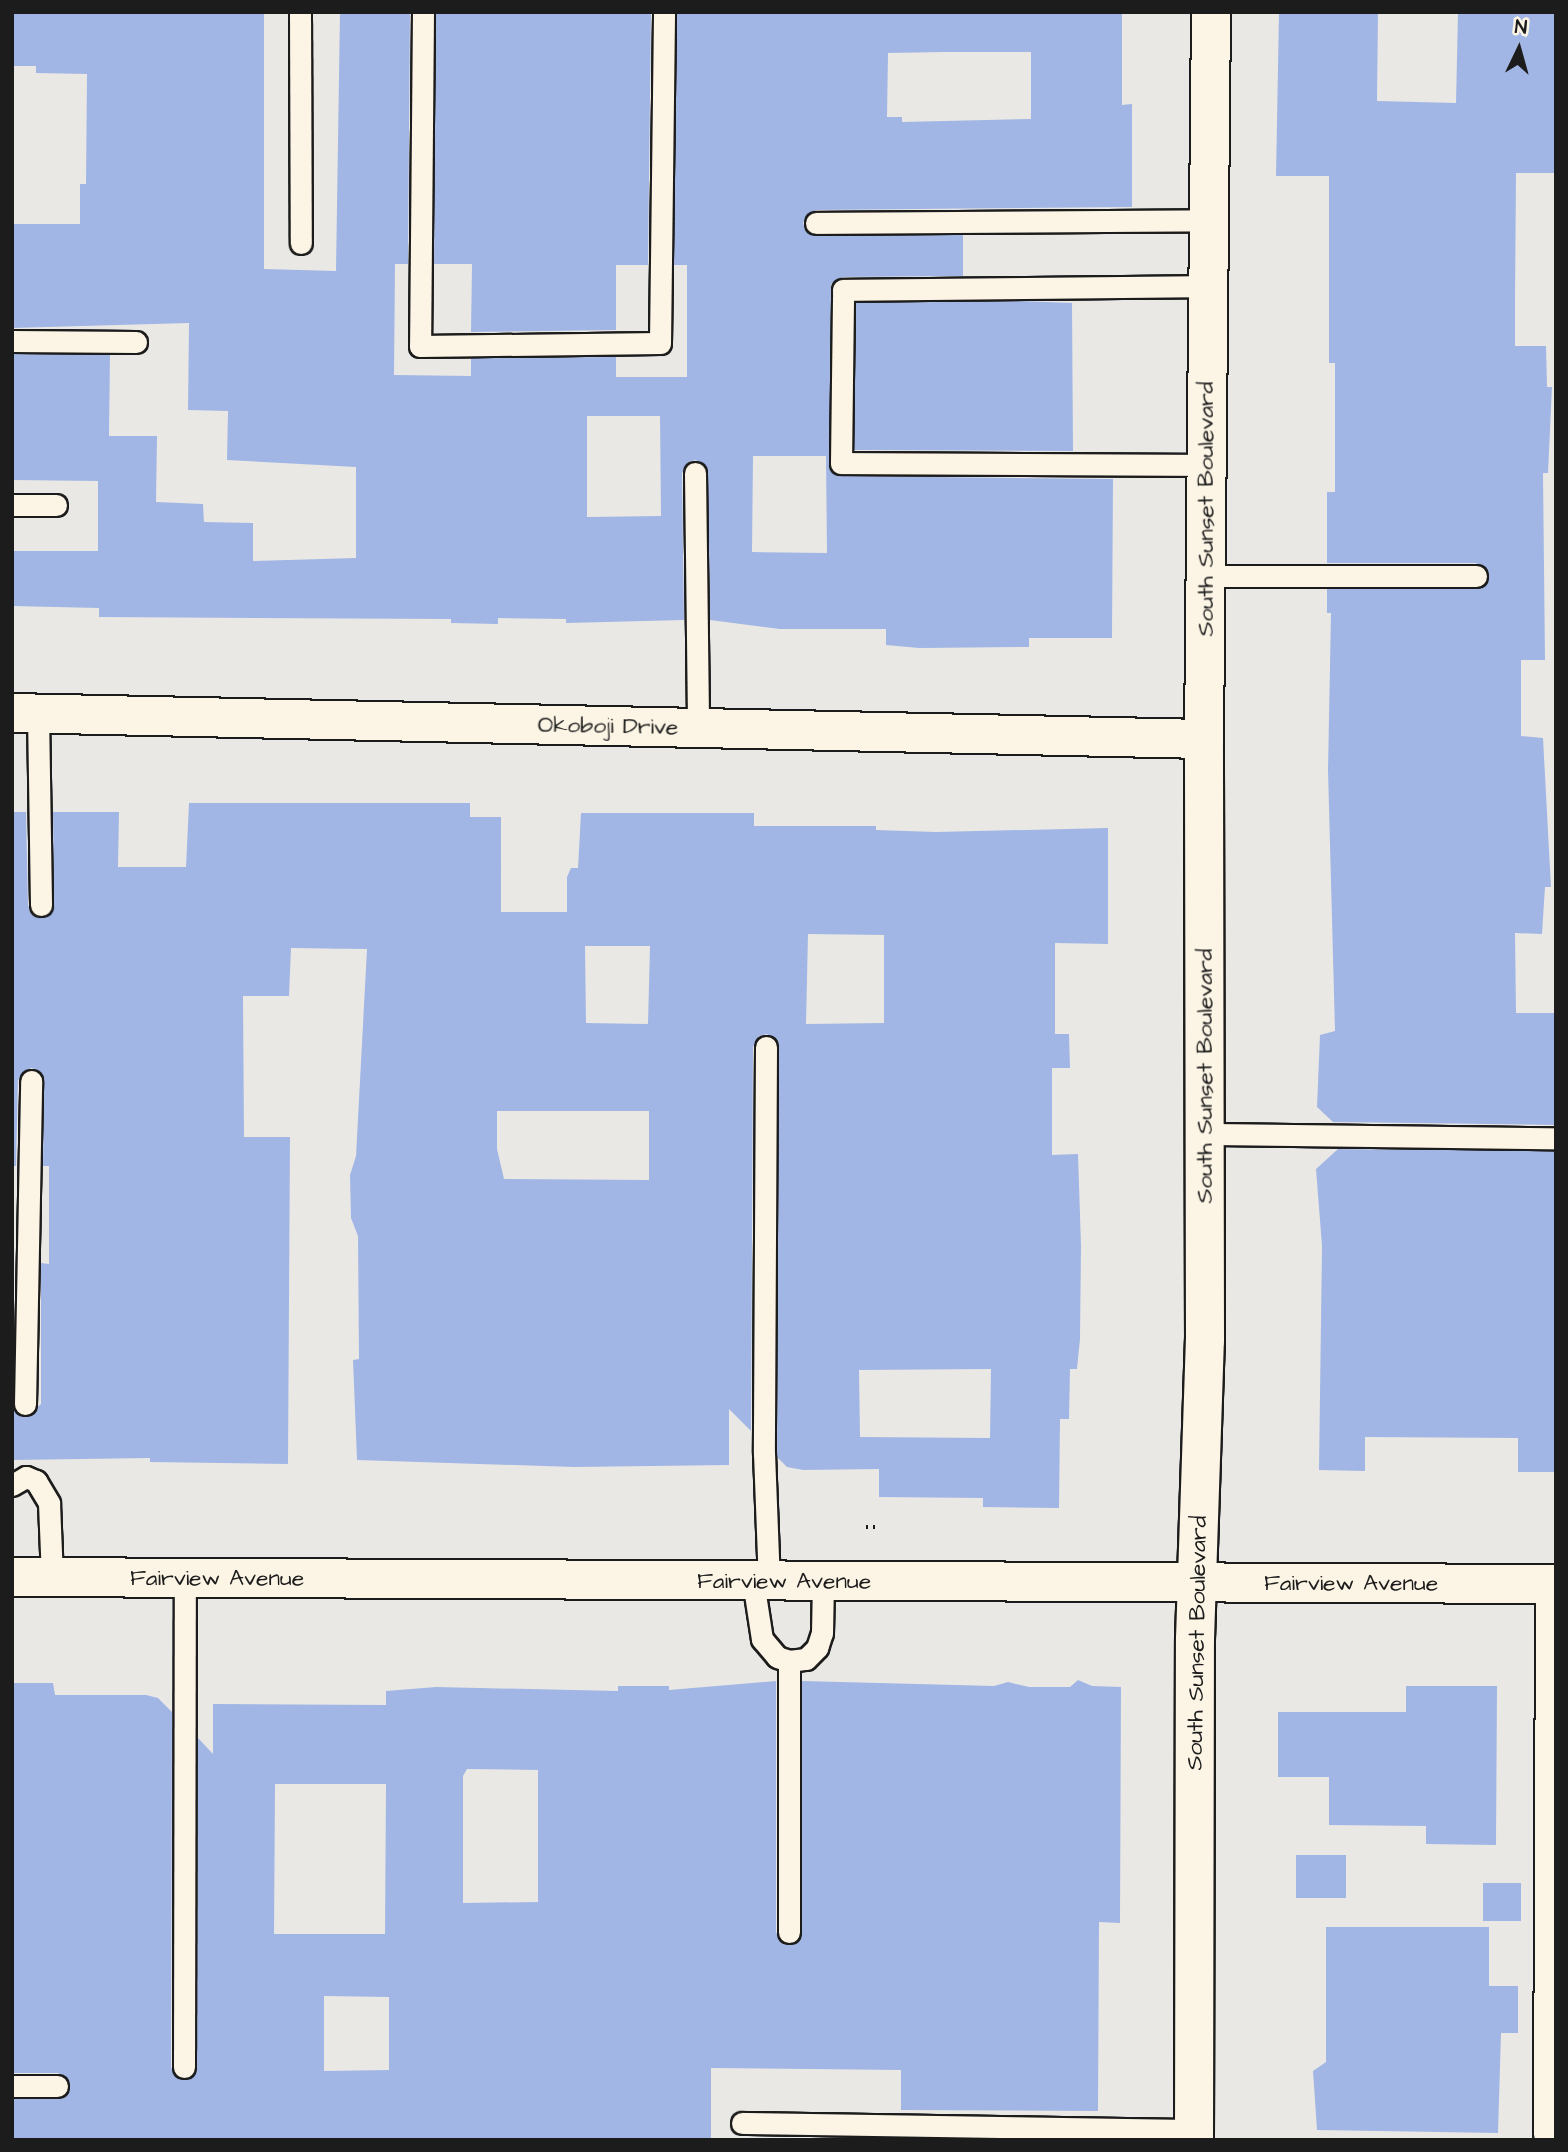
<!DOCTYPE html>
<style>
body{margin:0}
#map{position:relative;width:1568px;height:2152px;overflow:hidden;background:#eae8e5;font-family:"Architects Daughter",sans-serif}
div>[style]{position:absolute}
.building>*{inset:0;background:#a1b6e4;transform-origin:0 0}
.path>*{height:4.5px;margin-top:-2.25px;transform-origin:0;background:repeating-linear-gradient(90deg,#1c1c1c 0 2px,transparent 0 7px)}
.roads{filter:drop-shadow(2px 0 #1c1c1c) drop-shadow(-2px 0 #1c1c1c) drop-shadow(0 2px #1c1c1c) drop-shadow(0 -2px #1c1c1c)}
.service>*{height:21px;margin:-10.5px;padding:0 10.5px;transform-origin:10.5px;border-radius:10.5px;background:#fcf5e5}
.minor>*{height:38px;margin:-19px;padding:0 19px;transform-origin:19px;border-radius:19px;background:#fcf5e5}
.tertiary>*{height:38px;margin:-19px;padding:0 19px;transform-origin:19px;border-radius:19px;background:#fcf5e5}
.secondary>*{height:38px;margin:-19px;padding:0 19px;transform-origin:19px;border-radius:19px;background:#fcf5e5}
span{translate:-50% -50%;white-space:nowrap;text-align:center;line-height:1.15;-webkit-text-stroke:5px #fcf5e5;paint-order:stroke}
.street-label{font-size:23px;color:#1c1c1c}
.frame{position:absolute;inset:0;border:14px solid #1c1c1c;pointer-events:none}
.north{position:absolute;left:1484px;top:14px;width:70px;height:70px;-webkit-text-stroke:5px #fcf5e5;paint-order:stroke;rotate:5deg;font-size:19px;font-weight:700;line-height:28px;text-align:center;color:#1c1c1c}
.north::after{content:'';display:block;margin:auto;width:24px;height:32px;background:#1c1c1c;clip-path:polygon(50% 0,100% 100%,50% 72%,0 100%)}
</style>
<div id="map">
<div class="building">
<div style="clip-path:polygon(evenodd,12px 12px,264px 12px,264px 269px,336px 271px,340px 12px,410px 12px,408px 264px,395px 264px,394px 375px,471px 376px,471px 358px,616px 357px,616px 377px,687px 377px,687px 265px,674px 265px,677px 12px,1122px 12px,1122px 105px,1132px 104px,1132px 207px,816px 210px,803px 222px,805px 230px,816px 236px,963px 235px,963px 276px,843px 277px,831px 284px,830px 470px,841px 476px,1113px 479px,1112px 638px,1029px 638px,1029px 647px,919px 648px,886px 645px,886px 629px,780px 629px,710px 620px,708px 473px,696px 460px,688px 462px,682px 473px,684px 620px,566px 623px,566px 619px,498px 618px,498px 624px,451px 623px,451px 619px,99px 617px,99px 608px,12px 606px,12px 551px,98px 551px,98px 481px,12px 480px,12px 354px,110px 355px,109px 436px,157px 436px,156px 502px,203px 504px,204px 522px,253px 523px,253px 561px,356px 558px,356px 467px,227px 460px,228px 411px,188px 410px,189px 323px,12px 328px,12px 224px,80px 224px,80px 184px,86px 184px,87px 74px,36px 73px,36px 66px,12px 66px,12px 12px,944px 52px,1031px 52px,1031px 119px,902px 122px,902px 117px,887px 117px,888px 53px,944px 52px,12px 12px,587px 416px,660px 416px,661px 516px,587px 517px,587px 416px,12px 12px,753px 456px,826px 456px,827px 553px,752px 552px,753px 456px)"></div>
<div style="clip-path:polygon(436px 12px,651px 12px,648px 265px,616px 265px,616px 330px,471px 332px,472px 264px,434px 264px)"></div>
<div style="clip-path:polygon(1279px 12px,1378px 12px,1377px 101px,1456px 103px,1458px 12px,1555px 12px,1554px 173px,1516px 173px,1515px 301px,1515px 346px,1546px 346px,1547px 387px,1552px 387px,1548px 473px,1543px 473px,1545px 660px,1521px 660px,1521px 736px,1543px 738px,1551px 887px,1545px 887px,1542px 934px,1515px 933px,1516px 1013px,1556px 1013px,1556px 1125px,1333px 1122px,1317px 1107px,1320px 1035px,1335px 1031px,1328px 770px,1331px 613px,1327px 613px,1327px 589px,1476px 589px,1487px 583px,1489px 575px,1476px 563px,1327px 563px,1327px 492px,1335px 492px,1335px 363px,1329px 363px,1329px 176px,1276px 176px)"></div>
<div style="clip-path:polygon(1021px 301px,1072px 303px,1073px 451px,854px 450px,856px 303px)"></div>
<div style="clip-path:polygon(evenodd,189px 803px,470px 803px,470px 817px,501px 817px,501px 912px,567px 912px,567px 877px,571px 868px,578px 868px,581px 813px,754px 813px,754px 826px,876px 826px,876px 830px,936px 832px,1108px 828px,1108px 944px,1055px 943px,1055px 1034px,1069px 1034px,1070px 1068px,1052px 1068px,1052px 1155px,1078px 1154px,1081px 1246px,1080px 1339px,1077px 1369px,1070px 1369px,1069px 1419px,1060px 1419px,1059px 1508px,983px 1507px,983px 1498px,879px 1497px,879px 1469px,803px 1470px,787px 1467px,777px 1457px,779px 1047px,767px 1034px,759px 1036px,753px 1047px,751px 1431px,729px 1409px,729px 1465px,574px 1467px,357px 1460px,353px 1360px,359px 1359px,358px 1236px,351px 1218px,350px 1175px,356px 1156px,367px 949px,291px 948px,289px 996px,243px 996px,244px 1137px,290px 1137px,288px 1464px,150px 1462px,150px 1458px,12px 1460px,12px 1406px,25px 1417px,41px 1404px,41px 1263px,49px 1264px,49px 1166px,43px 1166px,44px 1081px,38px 1070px,31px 1068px,18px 1080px,16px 1166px,12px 1166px,12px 812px,26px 812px,28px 905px,34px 916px,42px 918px,54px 905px,53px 812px,119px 812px,118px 867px,186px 867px,189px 803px,808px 934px,884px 935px,884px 1023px,806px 1024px,808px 934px,189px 803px,585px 946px,650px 946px,648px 1024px,586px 1023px,585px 946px,189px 803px,497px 1111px,649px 1111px,649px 1180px,504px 1179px,497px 1149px,497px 1111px,189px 803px,991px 1369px,990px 1438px,860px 1437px,859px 1370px,991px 1369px)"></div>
<div style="clip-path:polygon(1338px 1149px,1556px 1151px,1556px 1472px,1518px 1472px,1518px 1438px,1365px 1437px,1365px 1471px,1319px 1470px,1322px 1246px,1316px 1169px)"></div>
<div style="clip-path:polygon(evenodd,1078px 1680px,1092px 1686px,1121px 1687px,1120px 1923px,1099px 1922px,1098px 2111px,901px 2110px,901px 2070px,711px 2068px,711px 2140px,12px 2140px,12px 2099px,58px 2099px,70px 2087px,68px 2079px,58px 2073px,12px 2073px,12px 1683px,53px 1683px,55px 1695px,146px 1695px,158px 1698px,172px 1712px,171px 2067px,177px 2078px,185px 2080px,197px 2067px,198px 1738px,213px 1754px,213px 1704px,386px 1705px,386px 1691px,436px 1687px,618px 1691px,618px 1686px,669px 1686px,669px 1690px,776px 1681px,776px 1932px,782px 1943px,790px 1945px,802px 1932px,802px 1681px,994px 1686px,1008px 1682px,1029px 1687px,1070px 1687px,1078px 1680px,467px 1769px,538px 1770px,538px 1902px,463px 1903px,463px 1776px,467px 1769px,1078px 1680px,275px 1784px,386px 1784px,385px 1934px,274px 1934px,275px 1784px,1078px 1680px,324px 1996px,389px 1997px,389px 2070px,324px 2071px,324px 1996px)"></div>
<div style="clip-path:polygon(1406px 1686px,1497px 1686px,1496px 1845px,1426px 1844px,1426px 1826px,1329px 1825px,1329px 1777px,1278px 1777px,1278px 1712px,1406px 1712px)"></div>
<div style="left:1296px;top:1855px;width:50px;height:43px"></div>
<div style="left:1483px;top:1883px;width:38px;height:38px"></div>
<div style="clip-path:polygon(1326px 1927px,1489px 1927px,1489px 1986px,1518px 1986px,1518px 2033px,1501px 2033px,1498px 2133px,1317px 2130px,1313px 2071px,1326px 2062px)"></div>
</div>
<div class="path">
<div style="left:866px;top:1527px;width:14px"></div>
</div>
<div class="roads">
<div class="service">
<div style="left:300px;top:12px;width:231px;rotate:89.8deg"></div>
<div style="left:423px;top:12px;width:334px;rotate:90.5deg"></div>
<div style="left:420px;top:346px;width:240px;rotate:-0.7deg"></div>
<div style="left:660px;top:343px;width:331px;rotate:-89.3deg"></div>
<div style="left:816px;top:223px;width:392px;rotate:-0.4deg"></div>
<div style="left:12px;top:341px;width:124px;rotate:0.5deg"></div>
<div style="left:1206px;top:465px;width:365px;rotate:-179.7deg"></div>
<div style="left:841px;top:463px;width:173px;rotate:-89.3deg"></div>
<div style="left:843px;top:290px;width:365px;rotate:-0.6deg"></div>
<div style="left:695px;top:473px;width:255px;rotate:89.3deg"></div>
<div style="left:12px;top:505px;width:44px"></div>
<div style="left:1206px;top:576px;width:270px"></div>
<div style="left:38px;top:713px;width:192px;rotate:89.1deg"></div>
<div style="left:766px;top:1047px;width:406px;rotate:90.3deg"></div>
<div style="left:764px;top:1453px;width:128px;rotate:87.8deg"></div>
<div style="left:1205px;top:1134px;width:351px;rotate:0.7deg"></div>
<div style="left:25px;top:1404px;width:323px;rotate:-88.9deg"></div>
<div style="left:12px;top:1485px;width:16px;rotate:-30deg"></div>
<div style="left:26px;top:1477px;width:11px;rotate:22deg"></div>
<div style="left:36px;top:1481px;width:26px;rotate:59deg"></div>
<div style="left:49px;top:1503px;width:74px;rotate:87.7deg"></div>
<div style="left:753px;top:1581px;width:59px;rotate:81.2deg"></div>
<div style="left:762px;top:1639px;width:23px;rotate:50deg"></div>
<div style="left:777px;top:1657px;width:13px;rotate:18deg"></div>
<div style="left:789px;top:1661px;width:17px;rotate:-7deg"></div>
<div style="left:806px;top:1659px;width:16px;rotate:-45deg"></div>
<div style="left:817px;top:1648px;width:16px;rotate:-72deg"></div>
<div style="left:822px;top:1633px;width:52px;rotate:-88.9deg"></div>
<div style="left:789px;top:1932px;width:271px;rotate:-90deg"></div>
<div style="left:184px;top:2067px;width:489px;rotate:-89.9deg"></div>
<div style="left:12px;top:2086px;width:45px"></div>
<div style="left:742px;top:2123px;width:452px;rotate:0.9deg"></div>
<div style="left:1544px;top:2134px;width:550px;rotate:-89.79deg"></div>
</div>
<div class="minor">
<div style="left:12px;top:713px;width:1192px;rotate:1.25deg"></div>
</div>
<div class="tertiary">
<div style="left:12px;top:1577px;width:1544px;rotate:0.26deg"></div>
</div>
<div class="secondary">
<div style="left:1194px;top:2140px;width:501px;rotate:-89.89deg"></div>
<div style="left:1195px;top:1639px;width:299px;rotate:-88.1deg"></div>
<div style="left:1205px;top:1340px;width:601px;rotate:-90.1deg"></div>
<div style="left:1204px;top:739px;width:727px;rotate:-89.45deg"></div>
</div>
</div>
<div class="street-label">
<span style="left:1206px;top:509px;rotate:-90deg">South Sunset Boulevard</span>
<span style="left:608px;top:726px;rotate:1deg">Okoboji Drive</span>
<span style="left:1205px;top:1076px;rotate:-90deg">South Sunset Boulevard</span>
<span style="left:217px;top:1578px">Fairview Avenue</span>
<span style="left:784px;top:1581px">Fairview Avenue</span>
<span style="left:1351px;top:1583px">Fairview Avenue</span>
<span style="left:1197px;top:1643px;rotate:-89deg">South Sunset Boulevard</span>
</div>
<div class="frame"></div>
<div class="north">N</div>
</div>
